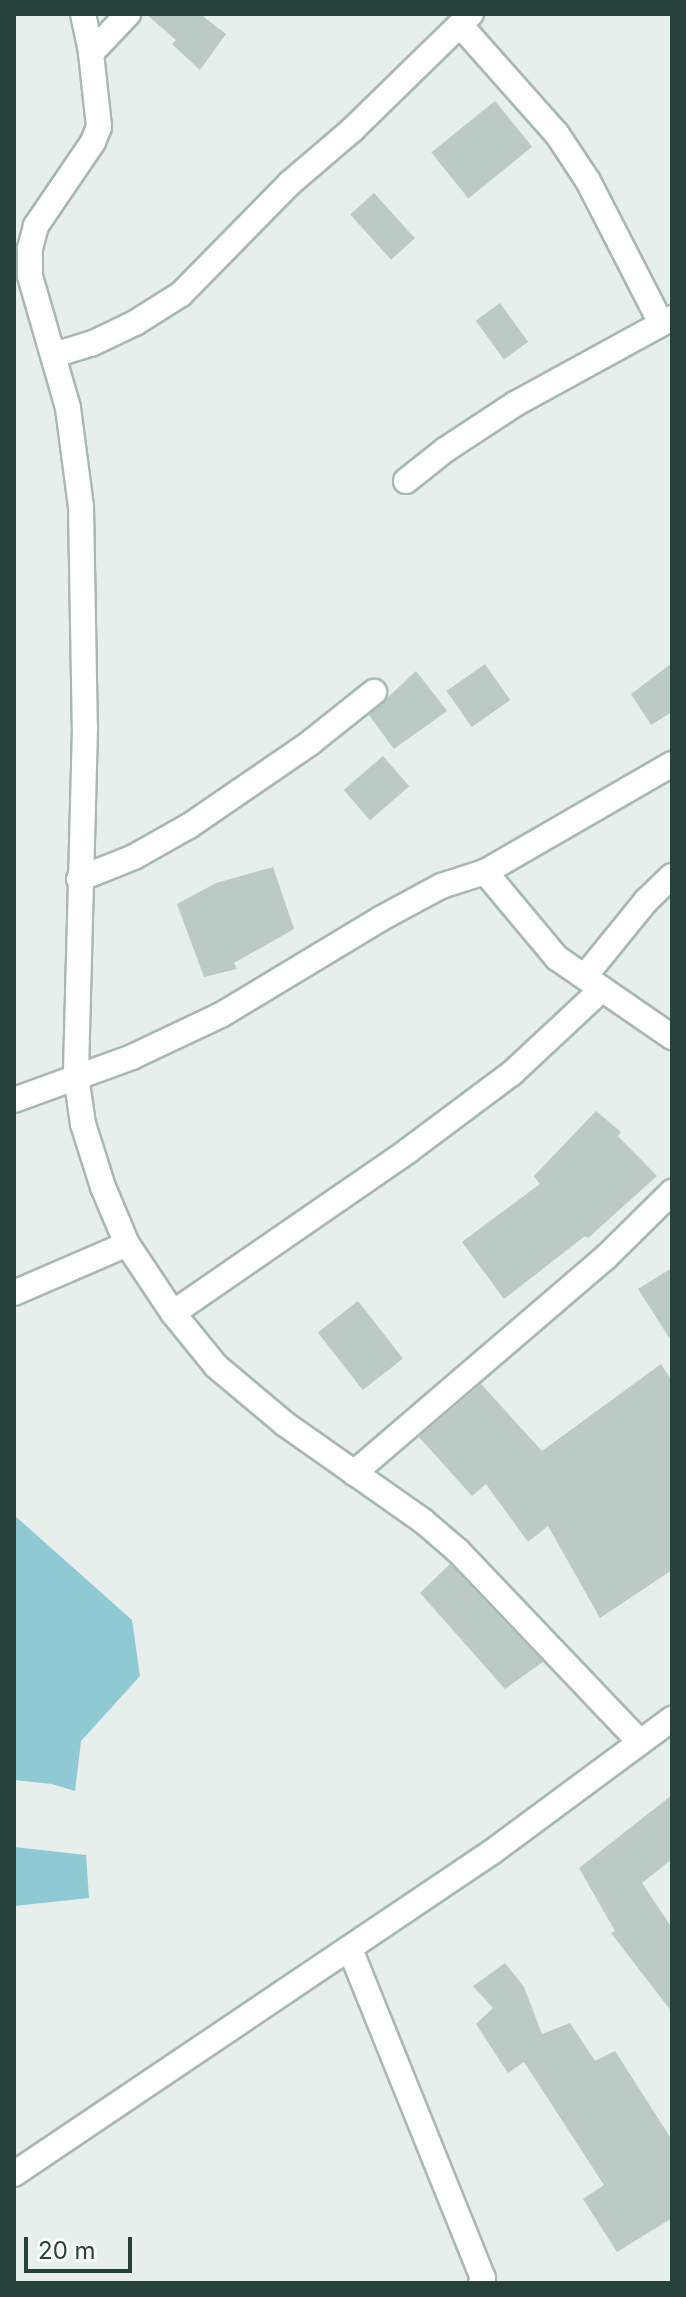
<!DOCTYPE html>
<style>
body{margin:0}
#map{position:relative;width:686px;height:2297px;overflow:hidden;background:#e6efeb;font-family:Inter,sans-serif}
div>[style]{position:absolute}
.water>*{inset:0;background:#8ec9d4}
.building>*{inset:0;background:#bbcac4;transform-origin:0 0}
.roads{filter:drop-shadow(2px 0 #a8b8b2) drop-shadow(-2px 0 #a8b8b2) drop-shadow(0 2px #a8b8b2) drop-shadow(0 -2px #a8b8b2)}
.minor>*{height:24px;margin:-12px;padding:0 12px;transform-origin:12px;border-radius:12px;background:#fff}
span{translate:-50% -50%;white-space:nowrap;text-align:center;line-height:1.15;-webkit-text-stroke:6px #f7fbf9;paint-order:stroke}
.frame{position:absolute;inset:0;border:16px solid #24423a;pointer-events:none}
.scale{position:absolute;left:24px;top:2237px;width:108px;height:36px;box-sizing:border-box;border:4px solid #24423a;border-top:0;padding-left:10px;font-size:24px;line-height:28px;white-space:nowrap;color:#24423a;-webkit-text-stroke:6px #f7fbf9;paint-order:stroke}
</style>
<div id="map">
<div class="water">
<div style="clip-path:polygon(14px 1515px,132px 1620px,140px 1676px,81px 1741px,75px 1791px,52px 1784px,14px 1780px)"></div>
<div style="clip-path:polygon(14px 1847px,86px 1855px,89px 1898px,14px 1906px)"></div>
</div>
<div class="building">
<div style="clip-path:polygon(146px 14px,200px 14px,226px 34px,200px 70px,172px 44px,176px 40px)"></div>
<div style="left:495px;top:101px;width:59px;height:82px;rotate:51deg"></div>
<div style="left:374px;top:193px;width:61px;height:32px;rotate:48deg"></div>
<div style="left:500px;top:303px;width:48px;height:30px;rotate:54deg"></div>
<div style="clip-path:polygon(672px 663px,672px 712px,651px 725px,631px 694px)"></div>
<div style="left:485px;top:664px;width:44px;height:47px;rotate:55deg"></div>
<div style="clip-path:polygon(416px 671px,447px 711px,394px 749px,369px 715px)"></div>
<div style="left:383px;top:756px;width:40px;height:52px;rotate:49deg"></div>
<div style="clip-path:polygon(273px 867px,294px 929px,234px 963px,237px 969px,204px 977px,177px 904px,216px 883px)"></div>
<div style="clip-path:polygon(596px 1111px,621px 1132px,618px 1136px,657px 1176px,588px 1238px,585px 1236px,504px 1299px,462px 1242px,540px 1184px,534px 1176px)"></div>
<div style="clip-path:polygon(672px 1268px,672px 1342px,638px 1289px)"></div>
<div style="left:358px;top:1301px;width:73px;height:51px;rotate:52deg"></div>
<div style="clip-path:polygon(661px 1364px,672px 1381px,672px 1570px,600px 1618px,548px 1526px,528px 1542px,486px 1484px,472px 1496px,419px 1437px,481px 1384px,542px 1451px)"></div>
<div style="clip-path:polygon(450px 1564px,543px 1662px,505px 1689px,420px 1593px)"></div>
<div style="clip-path:polygon(672px 1795px,672px 1859px,642px 1883px,672px 1928px,672px 2012px,611px 1933px,615px 1931px,579px 1868px)"></div>
<div style="clip-path:polygon(505px 1963px,524px 1987px,542px 2034px,570px 2023px,595px 2061px,615px 2051px,672px 2140px,672px 2218px,617px 2252px,583px 2199px,604px 2185px,524px 2062px,508px 2073px,476px 2024px,493px 2008px,473px 1986px)"></div>
</div>
<div class="roads">
<div class="minor">
<div style="left:83px;top:14px;width:40px;rotate:78deg"></div>
<div style="left:91px;top:53px;width:74px;rotate:83.8deg"></div>
<div style="left:99px;top:127px;width:16px;rotate:112deg"></div>
<div style="left:93px;top:142px;width:102px;rotate:124.2deg"></div>
<div style="left:36px;top:226px;width:24px;rotate:105deg"></div>
<div style="left:30px;top:249px;width:27px;rotate:90deg"></div>
<div style="left:30px;top:276px;width:137px;rotate:73.9deg"></div>
<div style="left:68px;top:408px;width:100px;rotate:82.5deg"></div>
<div style="left:81px;top:507px;width:221px;rotate:89deg"></div>
<div style="left:85px;top:728px;width:347px;rotate:91.5deg"></div>
<div style="left:76px;top:1075px;width:49px;rotate:81.9deg"></div>
<div style="left:83px;top:1124px;width:66px;rotate:72.4deg"></div>
<div style="left:103px;top:1187px;width:62px;rotate:67.2deg"></div>
<div style="left:127px;top:1244px;width:83px;rotate:56.3deg"></div>
<div style="left:173px;top:1313px;width:68px;rotate:50.9deg"></div>
<div style="left:216px;top:1366px;width:90px;rotate:40deg"></div>
<div style="left:285px;top:1424px;width:169px;rotate:35.1deg"></div>
<div style="left:423px;top:1521px;width:46px;rotate:40.6deg"></div>
<div style="left:458px;top:1551px;width:264px;rotate:46.4deg"></div>
<div style="left:461px;top:26px;width:144px;rotate:48.4deg"></div>
<div style="left:557px;top:134px;width:56px;rotate:56.6deg"></div>
<div style="left:588px;top:181px;width:160px;rotate:62.8deg"></div>
<div style="left:91px;top:53px;width:54px;rotate:-46.5deg"></div>
<div style="left:54px;top:355px;width:39px;rotate:-17deg"></div>
<div style="left:91px;top:344px;width:49px;rotate:-25.5deg"></div>
<div style="left:135px;top:323px;width:54px;rotate:-32.2deg"></div>
<div style="left:181px;top:294px;width:156px;rotate:-45.5deg"></div>
<div style="left:290px;top:183px;width:82px;rotate:-40.5deg"></div>
<div style="left:352px;top:130px;width:166px;rotate:-44.3deg"></div>
<div style="left:406px;top:481px;width:50px;rotate:-38.5deg"></div>
<div style="left:445px;top:450px;width:84px;rotate:-33.3deg"></div>
<div style="left:515px;top:404px;width:179px;rotate:-28.7deg"></div>
<div style="left:485px;top:872px;width:112px;rotate:50.1deg"></div>
<div style="left:557px;top:958px;width:140px;rotate:34.5deg"></div>
<div style="left:79px;top:879px;width:59px;rotate:-21.8deg"></div>
<div style="left:134px;top:857px;width:63px;rotate:-29.4deg"></div>
<div style="left:189px;top:826px;width:147px;rotate:-34.4deg"></div>
<div style="left:310px;top:743px;width:82px;rotate:-38.6deg"></div>
<div style="left:585px;top:976px;width:97px;rotate:-50.9deg"></div>
<div style="left:646px;top:901px;width:36px;rotate:-44deg"></div>
<div style="left:14px;top:1100px;width:126px;rotate:-20deg"></div>
<div style="left:132px;top:1057px;width:98px;rotate:-25.3deg"></div>
<div style="left:221px;top:1015px;width:186px;rotate:-31.1deg"></div>
<div style="left:380px;top:919px;width:69px;rotate:-28.4deg"></div>
<div style="left:441px;top:886px;width:46px;rotate:-17.7deg"></div>
<div style="left:485px;top:872px;width:216px;rotate:-30deg"></div>
<div style="left:14px;top:1293px;width:123px;rotate:-23.4deg"></div>
<div style="left:173px;top:1313px;width:287px;rotate:-34.6deg"></div>
<div style="left:409px;top:1150px;width:129px;rotate:-36.8deg"></div>
<div style="left:512px;top:1073px;width:123px;rotate:-43deg"></div>
<div style="left:354px;top:1473px;width:332px;rotate:-40.6deg"></div>
<div style="left:606px;top:1257px;width:93px;rotate:-44.6deg"></div>
<div style="left:350px;top:1949px;width:355px;rotate:68deg"></div>
<div style="left:483px;top:2278px;width:5px;rotate:112deg"></div>
<div style="left:14px;top:2174px;width:576px;rotate:-33.97deg"></div>
<div style="left:492px;top:1852px;width:224px;rotate:-36.5deg"></div>
</div>
</div>
<div class="frame"></div>
<div class="scale">20 m</div>
</div>
